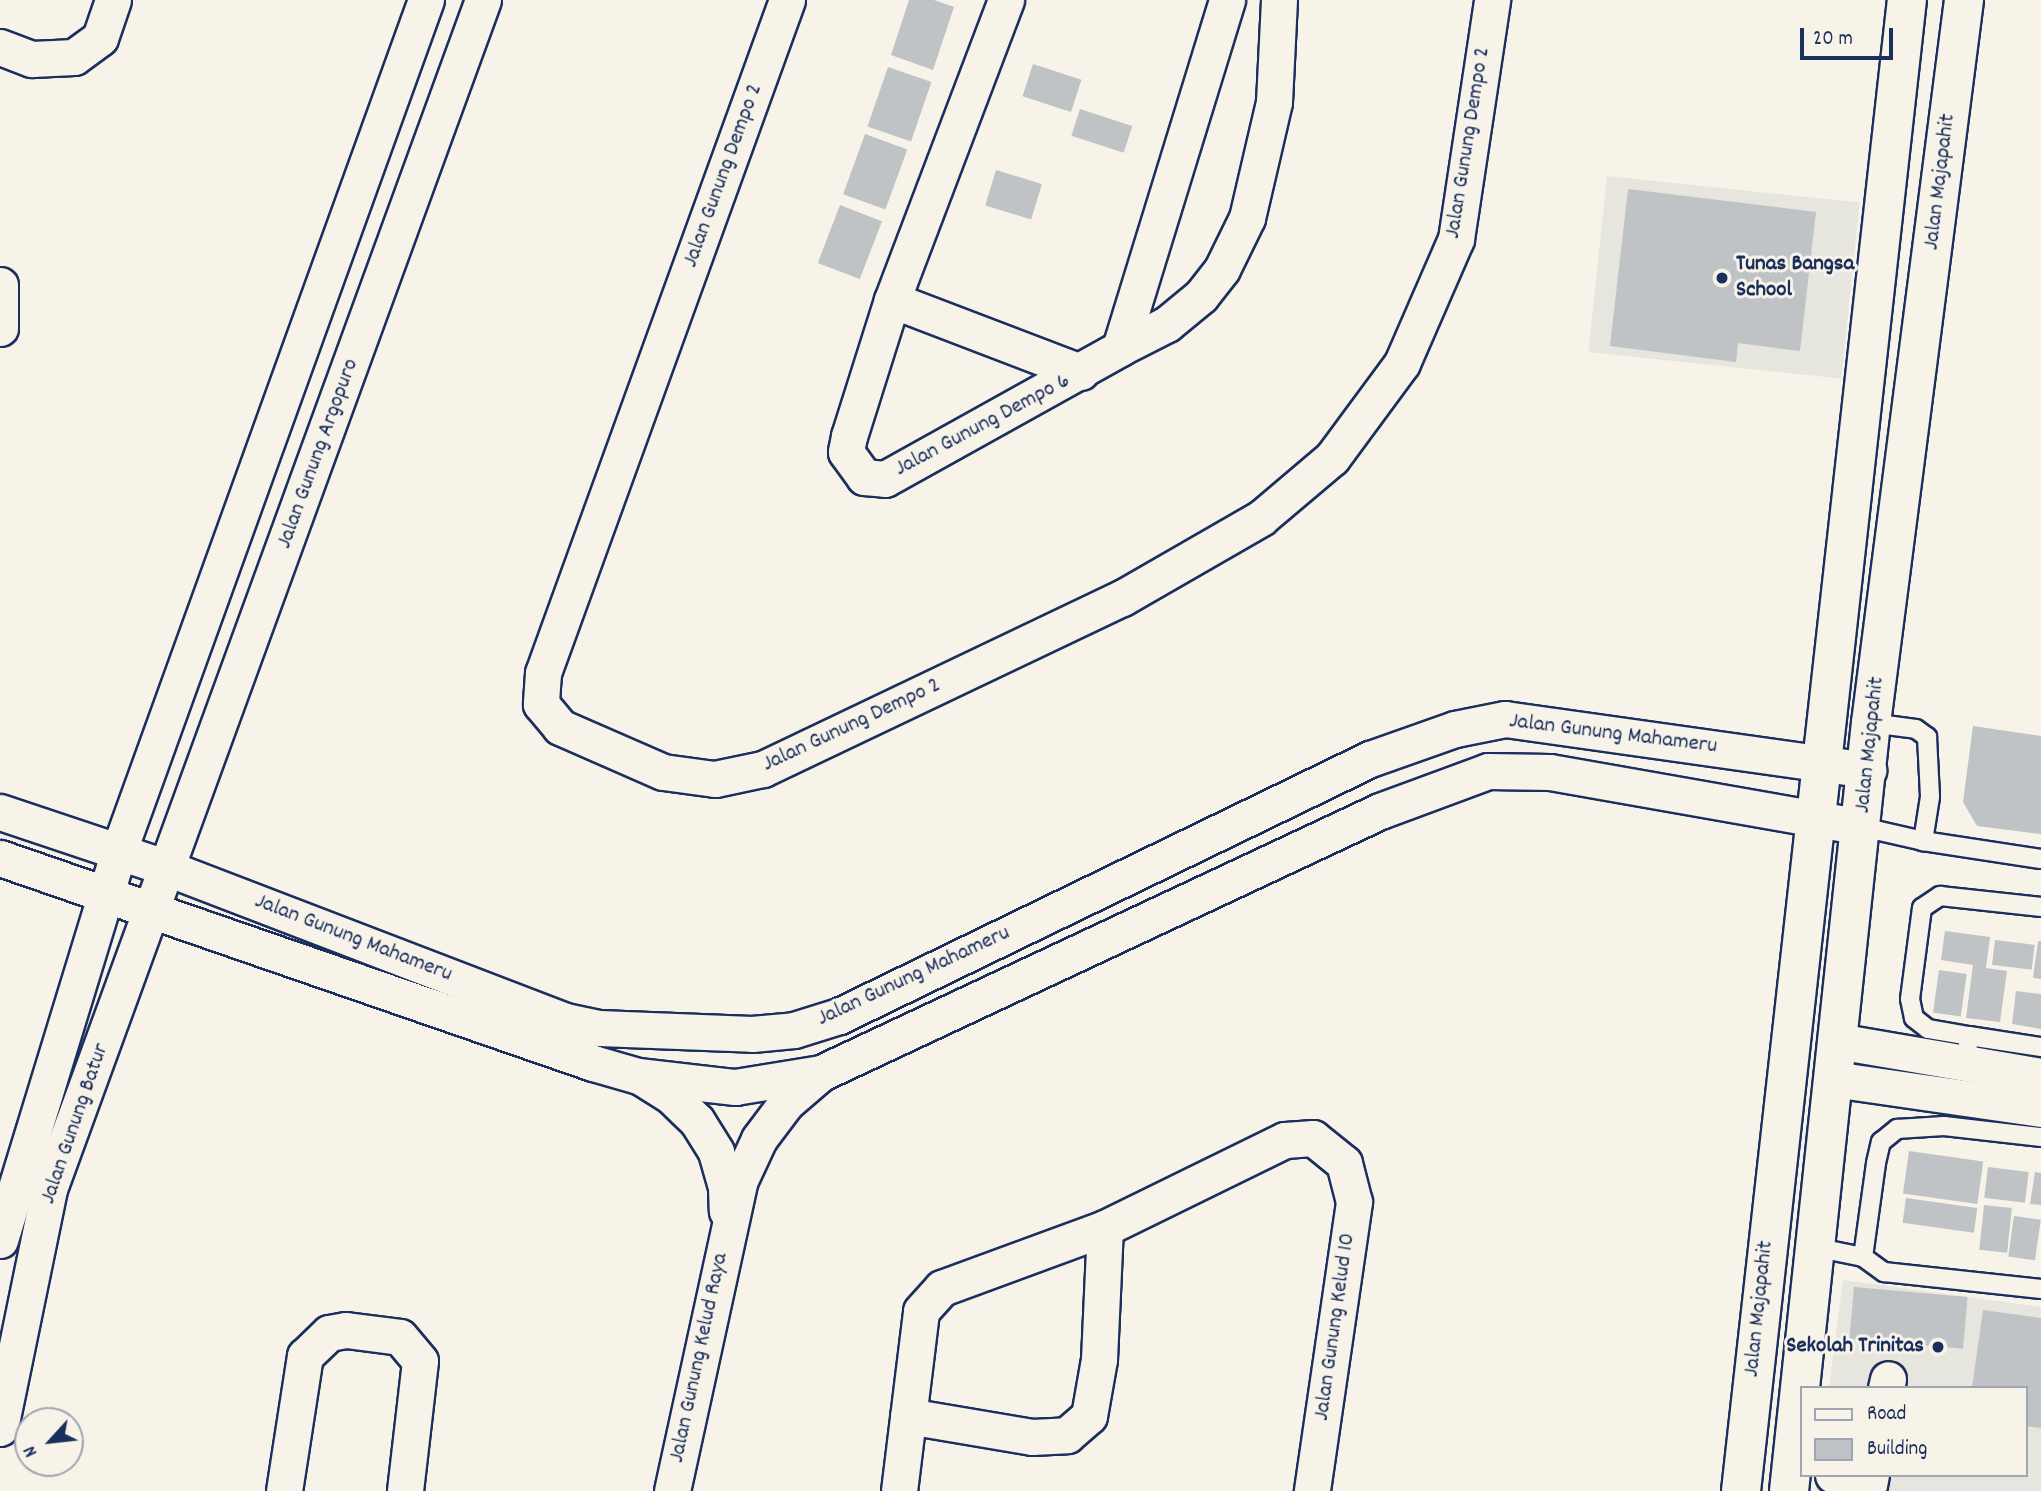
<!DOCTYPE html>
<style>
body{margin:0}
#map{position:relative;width:2041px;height:1491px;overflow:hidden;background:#f7f3e8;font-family:Dekko,sans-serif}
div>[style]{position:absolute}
.built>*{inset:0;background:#e6e5de;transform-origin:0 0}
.building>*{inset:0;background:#c0c3c5;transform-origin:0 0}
.roads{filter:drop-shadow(2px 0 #1b2f5e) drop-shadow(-2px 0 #1b2f5e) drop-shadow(0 2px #1b2f5e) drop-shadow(0 -2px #1b2f5e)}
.service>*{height:18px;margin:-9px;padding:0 9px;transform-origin:9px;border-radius:9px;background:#f7f3e8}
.minor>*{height:35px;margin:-17.5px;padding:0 17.5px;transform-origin:17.5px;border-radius:17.5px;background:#f7f3e8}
.tertiary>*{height:38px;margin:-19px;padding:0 19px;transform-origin:19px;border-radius:19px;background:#f7f3e8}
.dots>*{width:19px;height:19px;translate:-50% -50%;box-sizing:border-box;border:4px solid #f7f3e8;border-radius:50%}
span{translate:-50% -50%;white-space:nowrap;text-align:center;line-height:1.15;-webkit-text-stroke:6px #f7f3e8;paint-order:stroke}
.street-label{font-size:23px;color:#1b2f5e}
.poi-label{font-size:23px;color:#1b2f5e;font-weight:700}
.left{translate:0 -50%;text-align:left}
.right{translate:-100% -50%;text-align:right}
.legend{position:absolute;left:1800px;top:1386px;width:228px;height:91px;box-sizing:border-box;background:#f7f3e8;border:2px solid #9fa5b1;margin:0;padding:9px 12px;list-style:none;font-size:21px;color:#1b2f5e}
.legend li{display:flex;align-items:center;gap:14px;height:35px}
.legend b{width:35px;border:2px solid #9fa5b1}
.north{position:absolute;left:14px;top:1407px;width:70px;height:70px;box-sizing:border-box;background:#f7f3e8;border:2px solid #9fa5b1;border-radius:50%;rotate:243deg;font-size:19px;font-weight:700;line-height:28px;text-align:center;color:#1b2f5e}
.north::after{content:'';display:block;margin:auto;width:24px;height:32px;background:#1b2f5e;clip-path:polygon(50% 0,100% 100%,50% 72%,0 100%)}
.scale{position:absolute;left:1800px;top:28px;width:93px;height:32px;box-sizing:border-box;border:4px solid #1b2f5e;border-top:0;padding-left:9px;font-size:21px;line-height:24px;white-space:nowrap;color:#1b2f5e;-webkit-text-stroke:5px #f7f3e8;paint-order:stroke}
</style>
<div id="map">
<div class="built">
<div style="left:1607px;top:176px;width:254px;height:177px;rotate:6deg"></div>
<div style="clip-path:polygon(1843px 1280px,2041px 1307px,2041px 1491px,1815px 1491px,1818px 1475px,2025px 1475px,2025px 1388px,1829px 1388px)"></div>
</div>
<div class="building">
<div style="clip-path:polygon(909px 0,934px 0,954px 7px,933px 70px,891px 55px)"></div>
<div style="left:1033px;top:64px;width:51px;height:34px;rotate:18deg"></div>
<div style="left:888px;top:67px;width:46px;height:63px;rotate:19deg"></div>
<div style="left:1080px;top:109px;width:55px;height:28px;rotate:18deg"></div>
<div style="left:865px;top:134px;width:45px;height:64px;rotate:20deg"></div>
<div style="left:996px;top:170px;width:48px;height:37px;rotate:17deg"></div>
<div style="clip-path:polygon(1628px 189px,1816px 212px,1800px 351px,1738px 343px,1736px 362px,1610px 346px)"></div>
<div style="left:840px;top:205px;width:45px;height:62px;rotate:21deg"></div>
<div style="clip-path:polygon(1973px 726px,2041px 736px,2041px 834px,1977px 826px,1963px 802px)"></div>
<div style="clip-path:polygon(1945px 931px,1990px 937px,1986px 968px,2007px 971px,2000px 1022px,1966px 1018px,1973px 965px,1941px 960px)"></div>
<div style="left:1995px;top:940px;width:40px;height:25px;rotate:7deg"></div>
<div style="clip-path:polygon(2038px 941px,2041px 941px,2041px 979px,2033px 978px)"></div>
<div style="left:1939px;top:970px;width:28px;height:43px;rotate:8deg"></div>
<div style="clip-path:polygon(2016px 991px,2041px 994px,2041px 1029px,2012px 1024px)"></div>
<div style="left:1909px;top:1151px;width:75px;height:43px;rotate:8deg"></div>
<div style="left:1988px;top:1167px;width:41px;height:31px;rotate:7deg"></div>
<div style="clip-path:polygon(2035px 1172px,2041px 1173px,2041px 1205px,2030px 1204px)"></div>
<div style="left:1906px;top:1198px;width:72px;height:25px;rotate:8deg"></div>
<div style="left:1984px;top:1205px;width:28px;height:45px;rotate:6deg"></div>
<div style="left:2014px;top:1216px;width:27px;height:41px;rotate:8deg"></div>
<div style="left:1854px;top:1287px;width:114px;height:52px;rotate:5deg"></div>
<div style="clip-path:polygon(1983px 1310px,2041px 1318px,2041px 1428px,2025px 1426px,2025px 1388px,1972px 1388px)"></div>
</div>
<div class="roads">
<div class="service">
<div style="left:1871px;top:723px;width:45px;rotate:7.6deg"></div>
<div style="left:1916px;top:729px;width:14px;rotate:36deg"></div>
<div style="left:1927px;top:737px;width:60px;rotate:87.1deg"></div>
<div style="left:1930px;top:797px;width:45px;rotate:99deg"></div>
<div style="left:1923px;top:841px;width:119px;rotate:8.7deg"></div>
<div style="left:1862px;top:827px;width:63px;rotate:12.9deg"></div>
<div style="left:1969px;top:1036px;width:42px;rotate:-170.3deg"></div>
<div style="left:1928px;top:1029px;width:18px;rotate:-142deg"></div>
<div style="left:1914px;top:1018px;width:19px;rotate:-102deg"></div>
<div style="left:1910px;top:999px;width:92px;rotate:-82.5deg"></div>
<div style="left:1922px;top:908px;width:22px;rotate:-34deg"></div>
<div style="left:1940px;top:896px;width:102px;rotate:6.2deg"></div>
<div style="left:1968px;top:1045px;width:9px;rotate:-84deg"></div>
<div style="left:1969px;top:1036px;width:73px;rotate:8.7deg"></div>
<div style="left:1814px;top:1247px;width:50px;rotate:11.5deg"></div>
<div style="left:1863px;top:1257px;width:26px;rotate:36deg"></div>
<div style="left:1884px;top:1272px;width:158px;rotate:6.2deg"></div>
<div style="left:1863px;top:1257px;width:95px;rotate:-82.1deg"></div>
<div style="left:1876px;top:1163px;width:22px;rotate:-77deg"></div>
<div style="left:1881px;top:1142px;width:21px;rotate:-39deg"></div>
<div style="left:1897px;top:1129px;width:47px;rotate:-3.7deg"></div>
<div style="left:1944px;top:1126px;width:98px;rotate:6.5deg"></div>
</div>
<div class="minor">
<div style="left:787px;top:0;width:716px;rotate:109.93deg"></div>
<div style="left:543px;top:673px;width:31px;rotate:94deg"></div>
<div style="left:541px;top:704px;width:30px;rotate:50deg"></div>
<div style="left:560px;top:727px;width:112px;rotate:23.6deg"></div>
<div style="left:663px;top:772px;width:52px;rotate:7.7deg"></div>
<div style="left:715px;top:779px;width:49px;rotate:-11.8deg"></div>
<div style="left:763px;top:769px;width:398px;rotate:-25.5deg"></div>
<div style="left:1122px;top:598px;width:160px;rotate:-29.9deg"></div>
<div style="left:1261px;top:518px;width:93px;rotate:-40.2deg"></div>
<div style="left:1332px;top:458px;width:118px;rotate:-53.6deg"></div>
<div style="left:1402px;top:363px;width:135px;rotate:-66.5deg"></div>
<div style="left:1456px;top:239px;width:242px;rotate:-81.4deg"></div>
<div style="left:1006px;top:0;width:321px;rotate:110.8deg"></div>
<div style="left:892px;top:300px;width:143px;rotate:107.5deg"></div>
<div style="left:849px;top:436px;width:16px;rotate:101deg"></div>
<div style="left:846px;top:452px;width:31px;rotate:54deg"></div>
<div style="left:864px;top:477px;width:21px;rotate:5deg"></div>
<div style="left:885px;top:479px;width:269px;rotate:-29.1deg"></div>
<div style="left:1120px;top:348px;width:364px;rotate:-72.9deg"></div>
<div style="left:0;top:47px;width:34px;rotate:21deg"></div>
<div style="left:32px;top:59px;width:42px;rotate:-2.7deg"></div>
<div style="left:74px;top:57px;width:32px;rotate:-36deg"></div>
<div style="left:100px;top:38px;width:40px;rotate:-71.1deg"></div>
<div style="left:0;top:285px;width:43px;rotate:90deg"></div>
<div style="left:892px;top:300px;width:202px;rotate:20.9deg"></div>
<div style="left:1120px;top:348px;width:53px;rotate:-27.1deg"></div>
<div style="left:1167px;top:324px;width:44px;rotate:-39.5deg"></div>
<div style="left:1201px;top:296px;width:34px;rotate:-52deg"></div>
<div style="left:1222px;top:269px;width:57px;rotate:-63.9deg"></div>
<div style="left:1247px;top:218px;width:119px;rotate:-76.9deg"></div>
<div style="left:1274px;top:102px;width:102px;rotate:-87.2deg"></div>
<div style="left:0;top:812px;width:176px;rotate:18.5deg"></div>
<div style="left:167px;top:868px;width:427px;rotate:21deg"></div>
<div style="left:566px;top:1021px;width:34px;rotate:12deg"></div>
<div style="left:599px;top:1028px;width:153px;rotate:2.2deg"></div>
<div style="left:752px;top:1034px;width:42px;rotate:-5.4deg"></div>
<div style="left:794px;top:1030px;width:47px;rotate:-17.3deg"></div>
<div style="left:839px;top:1016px;width:590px;rotate:-25.83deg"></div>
<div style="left:1370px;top:759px;width:90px;rotate:-19.4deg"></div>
<div style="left:1455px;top:729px;width:51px;rotate:-11.3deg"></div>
<div style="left:1505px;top:719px;width:367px;rotate:8deg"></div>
<div style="left:0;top:858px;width:627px;rotate:19.07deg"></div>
<div style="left:593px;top:1063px;width:47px;rotate:16.1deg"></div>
<div style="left:638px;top:1076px;width:98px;rotate:6.5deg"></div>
<div style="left:735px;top:1087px;width:87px;rotate:-9.2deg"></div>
<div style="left:821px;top:1073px;width:617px;rotate:-25.11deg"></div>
<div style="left:1380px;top:811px;width:115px;rotate:-20.3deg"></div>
<div style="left:1488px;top:771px;width:62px;rotate:0.9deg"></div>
<div style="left:1550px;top:772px;width:317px;rotate:10deg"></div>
<div style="left:1837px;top:1041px;width:207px;rotate:9.7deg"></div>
<div style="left:644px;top:1079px;width:31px;rotate:32deg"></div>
<div style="left:670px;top:1095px;width:37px;rotate:44deg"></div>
<div style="left:697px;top:1121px;width:36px;rotate:58deg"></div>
<div style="left:716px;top:1152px;width:37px;rotate:74deg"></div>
<div style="left:726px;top:1188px;width:23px;rotate:88deg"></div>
<div style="left:1833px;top:1079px;width:210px;rotate:8.2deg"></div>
<div style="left:0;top:1240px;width:405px;rotate:-73deg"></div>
<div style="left:118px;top:853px;width:907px;rotate:-70.15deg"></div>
<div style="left:1886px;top:1388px;width:9px;rotate:-77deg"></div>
<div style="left:908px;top:1416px;width:126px;rotate:9.6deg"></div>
<div style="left:1032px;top:1437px;width:35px;rotate:-3deg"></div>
<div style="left:1067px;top:1435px;width:29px;rotate:-41deg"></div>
<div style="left:1089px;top:1416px;width:58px;rotate:-80deg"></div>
<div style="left:1099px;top:1359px;width:131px;rotate:-87.4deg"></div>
<div style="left:0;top:1428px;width:244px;rotate:-78.4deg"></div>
<div style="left:49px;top:1189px;width:1266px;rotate:-69.95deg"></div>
<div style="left:1833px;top:1475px;width:37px;rotate:16deg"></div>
<div style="left:1869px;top:1485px;width:10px;rotate:-79deg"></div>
<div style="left:284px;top:1491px;width:137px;rotate:-81.2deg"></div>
<div style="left:305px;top:1356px;width:33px;rotate:-44deg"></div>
<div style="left:329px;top:1333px;width:17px;rotate:-10deg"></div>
<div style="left:346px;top:1330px;width:54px;rotate:7.4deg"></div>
<div style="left:400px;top:1337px;width:31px;rotate:50deg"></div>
<div style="left:420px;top:1361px;width:131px;rotate:96.6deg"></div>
<div style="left:672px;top:1491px;width:318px;rotate:-77.7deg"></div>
<div style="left:740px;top:1180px;width:45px;rotate:-65.1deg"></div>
<div style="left:759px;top:1139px;width:45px;rotate:-53.1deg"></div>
<div style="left:786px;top:1103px;width:46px;rotate:-40.6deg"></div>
<div style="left:899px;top:1491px;width:181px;rotate:-83deg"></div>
<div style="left:921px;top:1311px;width:31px;rotate:-48deg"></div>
<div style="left:942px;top:1288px;width:174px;rotate:-20.2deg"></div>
<div style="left:1105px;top:1228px;width:200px;rotate:-26.1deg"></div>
<div style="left:1285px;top:1140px;width:28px;rotate:-4deg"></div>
<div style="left:1313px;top:1138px;width:40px;rotate:39deg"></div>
<div style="left:1344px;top:1163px;width:40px;rotate:75.6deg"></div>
<div style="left:1354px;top:1202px;width:292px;rotate:98.3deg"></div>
</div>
<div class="tertiary">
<div style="left:1741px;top:1491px;width:1500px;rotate:-83.65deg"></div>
<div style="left:1789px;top:1491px;width:772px;rotate:-83.91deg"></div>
<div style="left:1871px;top:723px;width:729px;rotate:-82.67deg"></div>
</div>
</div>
<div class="dots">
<div style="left:1722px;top:278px;background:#1b2f5e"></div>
<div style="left:1938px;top:1347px;background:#1b2f5e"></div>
</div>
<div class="street-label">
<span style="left:1469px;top:143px;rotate:-81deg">Jalan Gunung Dempo 2</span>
<span style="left:724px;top:176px;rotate:-70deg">Jalan Gunung Dempo 2</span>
<span style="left:1941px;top:182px;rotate:-83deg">Jalan Majapahit</span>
<span style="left:983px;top:426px;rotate:-28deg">Jalan Gunung Dempo 6</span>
<span style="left:319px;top:454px;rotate:-70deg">Jalan Gunung Argopuro</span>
<span style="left:852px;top:726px;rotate:-25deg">Jalan Gunung Dempo 2</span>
<span style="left:1613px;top:735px;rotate:7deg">Jalan Gunung Mahameru</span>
<span style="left:1871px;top:745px;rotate:-84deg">Jalan Majapahit</span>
<span style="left:353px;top:939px;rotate:21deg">Jalan Gunung Mahameru</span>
<span style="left:914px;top:977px;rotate:-25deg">Jalan Gunung Mahameru</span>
<span style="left:76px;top:1124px;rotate:-71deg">Jalan Gunung Batur</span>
<span style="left:1760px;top:1309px;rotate:-84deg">Jalan Majapahit</span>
<span style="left:1336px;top:1327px;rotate:-82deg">Jalan Gunung Kelud 10</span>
<span style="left:700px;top:1358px;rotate:-78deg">Jalan Gunung Kelud Raya</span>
</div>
<div class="poi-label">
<span class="left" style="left:1736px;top:278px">Tunas Bangsa<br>School</span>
<span class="right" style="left:1924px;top:1347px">Sekolah Trinitas</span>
</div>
<ul class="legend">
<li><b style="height:9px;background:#f7f3e8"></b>Road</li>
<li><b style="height:19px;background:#c0c3c5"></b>Building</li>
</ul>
<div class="north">N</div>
<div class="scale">20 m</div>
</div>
